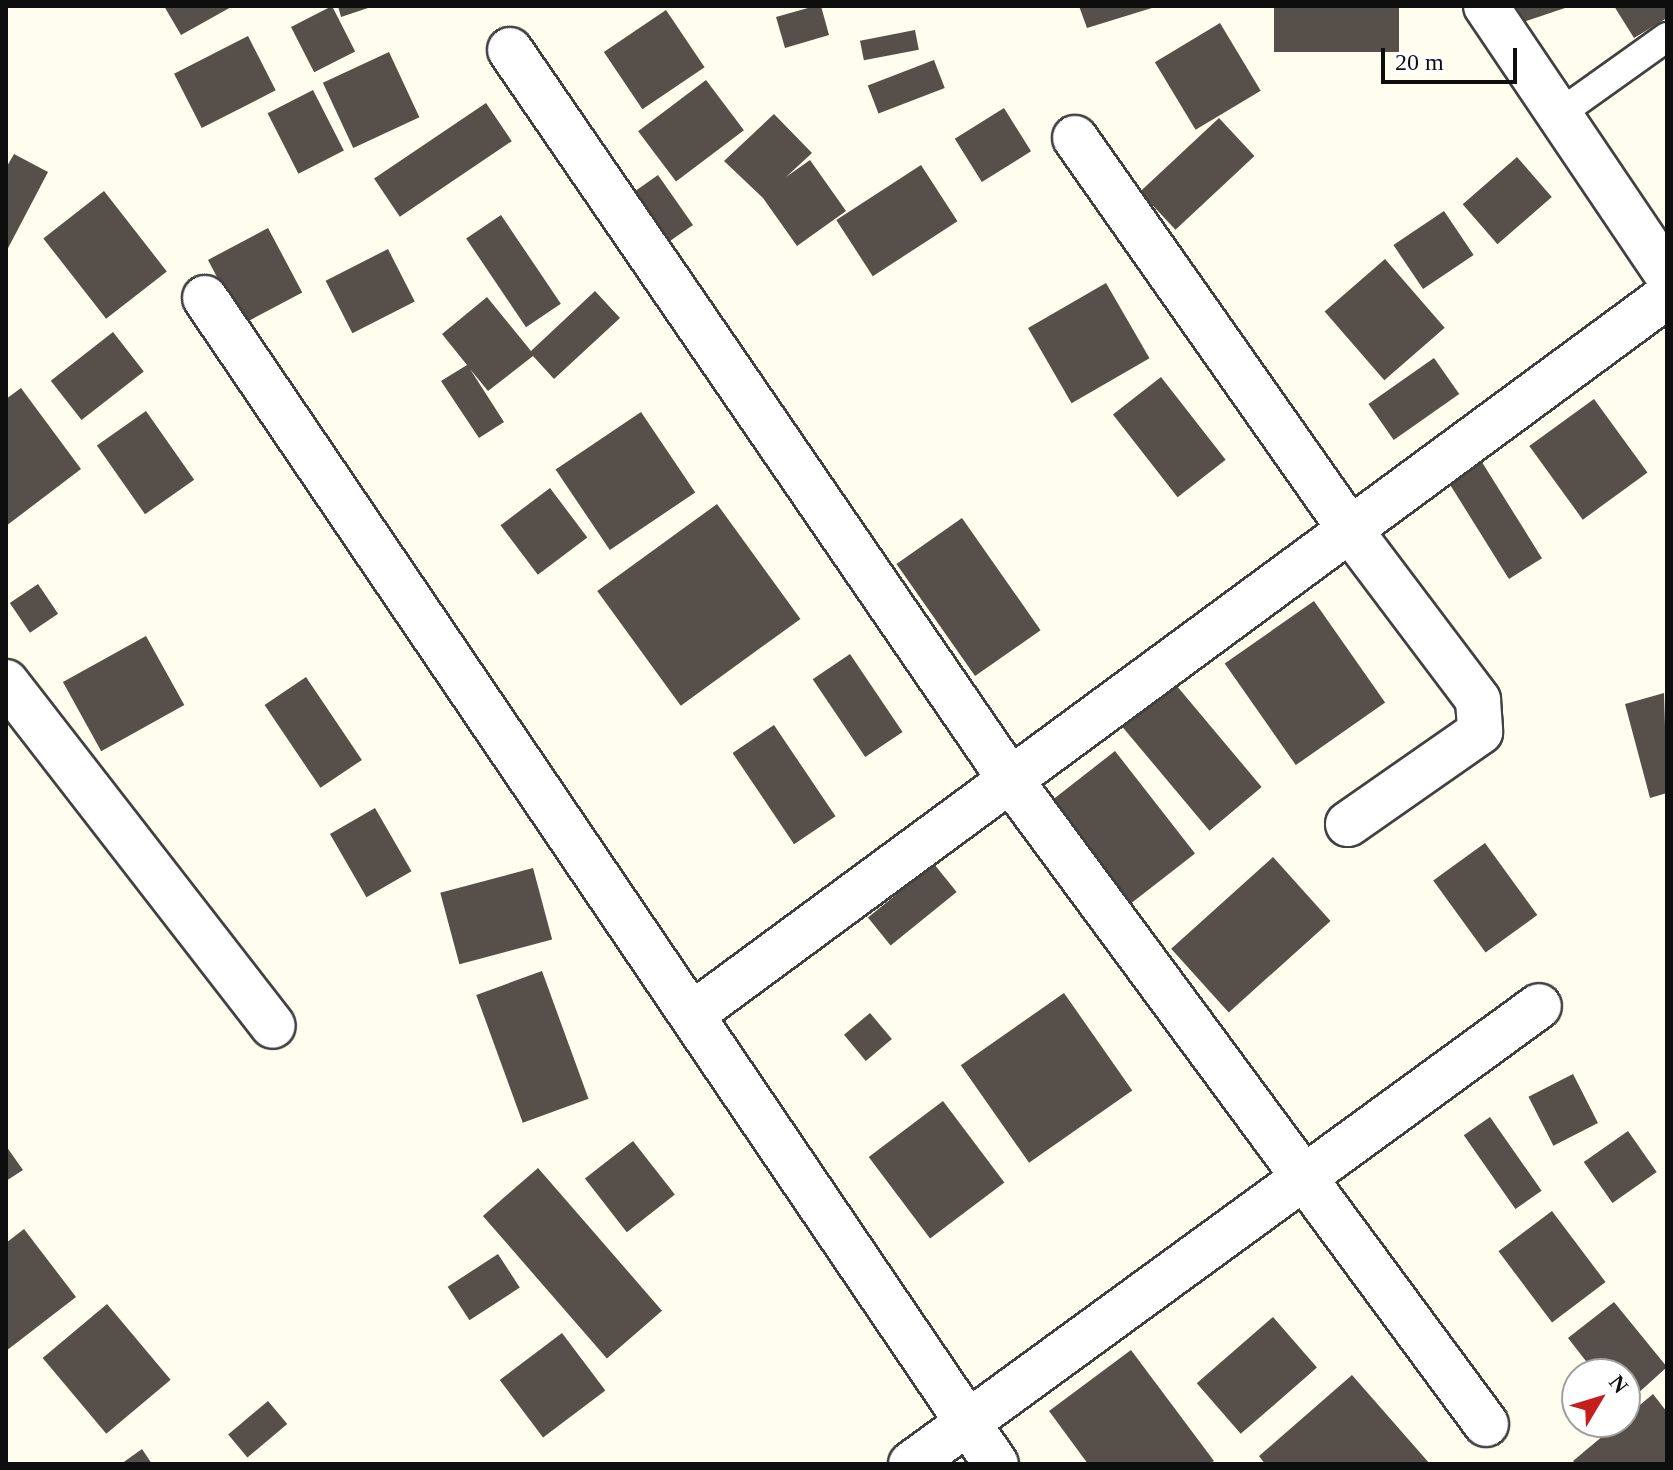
<!DOCTYPE html>
<style>
body{margin:0}
#map{position:relative;width:1673px;height:1470px;overflow:hidden;background:#fffdee;font-family:"Times New Roman",serif}
div>[style]{position:absolute}
.building>*{inset:0;background:#574f49;transform-origin:0 0}
.roads{filter:drop-shadow(2px 0 #414141) drop-shadow(-2px 0 #414141) drop-shadow(0 2px #414141) drop-shadow(0 -2px #414141)}
.service>*{height:28px;margin:-14px;padding:0 14px;transform-origin:14px;border-radius:14px;background:#fff}
.minor>*{height:44px;margin:-22px;padding:0 22px;transform-origin:22px;border-radius:22px;background:#fff}
span{translate:-50% -50%;white-space:nowrap;text-align:center;line-height:1.15;-webkit-text-stroke:8px #fff;paint-order:stroke}
.frame{position:absolute;inset:0;border:8px solid #0e0e0e;pointer-events:none}
.north{position:absolute;left:1561px;top:1358px;width:80px;height:80px;box-sizing:border-box;background:#fff;border:2px solid #9f9f9f;border-radius:50%;rotate:52deg;font-size:22px;font-weight:700;line-height:32px;text-align:center;color:#0e0e0e}
.north::after{content:'';display:block;margin:auto;width:28px;height:36px;background:#c61d1d;clip-path:polygon(50% 0,100% 100%,50% 72%,0 100%)}
.scale{position:absolute;left:1381px;top:48px;width:136px;height:36px;box-sizing:border-box;border:4px solid #0e0e0e;border-top:0;padding-left:10px;font-size:24px;line-height:28px;white-space:nowrap;color:#0e0e0e;-webkit-text-stroke:6px #fff;paint-order:stroke}
</style>
<div id="map">
<div class="building">
<div style="clip-path:polygon(164px 6px,233px 6px,181px 35px)"></div>
<div style="left:332px;top:6px;width:51px;height:46px;rotate:63deg"></div>
<div style="clip-path:polygon(338px 6px,371px 6px,371px 7px,341px 17px)"></div>
<div style="clip-path:polygon(815px 6px,821px 6px,829px 35px,785px 48px,776px 17px)"></div>
<div style="clip-path:polygon(1079px 6px,1155px 6px,1155px 7px,1087px 28px)"></div>
<div style="left:1274px;top:6px;width:125px;height:46px"></div>
<div style="clip-path:polygon(1514px 6px,1568px 6px,1568px 7px,1520px 23px)"></div>
<div style="clip-path:polygon(1614px 6px,1667px 6px,1667px 18px,1634px 38px)"></div>
<div style="left:666px;top:10px;width:69px;height:75px;rotate:56deg"></div>
<div style="left:1220px;top:23px;width:79px;height:76px;rotate:59deg"></div>
<div style="left:915px;top:30px;width:20px;height:56px;rotate:79deg"></div>
<div style="left:248px;top:36px;width:61px;height:83px;rotate:63deg"></div>
<div style="left:389px;top:52px;width:72px;height:73px;rotate:65deg"></div>
<div style="left:934px;top:60px;width:30px;height:71px;rotate:69deg"></div>
<div style="left:706px;top:80px;width:63px;height:85px;rotate:53deg"></div>
<div style="left:313px;top:90px;width:68px;height:51px;rotate:63deg"></div>
<div style="left:486px;top:103px;width:46px;height:135px;rotate:56deg"></div>
<div style="left:1004px;top:108px;width:51px;height:58px;rotate:58deg"></div>
<div style="clip-path:polygon(774px 114px,812px 153px,786px 177px,810px 160px,846px 211px,797px 246px,763px 198px,724px 161px)"></div>
<div style="left:1219px;top:118px;width:52px;height:108px;rotate:47deg"></div>
<div style="clip-path:polygon(14px 154px,48px 172px,6px 252px,6px 168px)"></div>
<div style="left:1517px;top:157px;width:53px;height:72px;rotate:49deg"></div>
<div style="left:921px;top:165px;width:67px;height:101px;rotate:57deg"></div>
<div style="left:658px;top:175px;width:61px;height:29px;rotate:55deg"></div>
<div style="left:104px;top:191px;width:102px;height:77px;rotate:52deg"></div>
<div style="left:1444px;top:211px;width:53px;height:61px;rotate:56deg"></div>
<div style="left:501px;top:215px;width:107px;height:42px;rotate:56deg"></div>
<div style="left:268px;top:228px;width:73px;height:68px;rotate:62deg"></div>
<div style="left:388px;top:249px;width:59px;height:70px;rotate:63deg"></div>
<div style="left:1385px;top:259px;width:91px;height:80px;rotate:49deg"></div>
<div style="left:1106px;top:283px;width:87px;height:90px;rotate:60deg"></div>
<div style="clip-path:polygon(595px 291px,620px 318px,554px 379px,533px 356px,488px 391px,470px 369px,504px 422px,479px 438px,441px 381px,467px 365px,442px 334px,487px 297px,531px 351px)"></div>
<div style="left:113px;top:332px;width:50px;height:79px;rotate:52deg"></div>
<div style="left:1434px;top:358px;width:44px;height:80px;rotate:55deg"></div>
<div style="left:1161px;top:377px;width:105px;height:61px;rotate:52deg"></div>
<div style="clip-path:polygon(21px 388px,81px 469px,6px 526px,6px 399px)"></div>
<div style="left:1594px;top:399px;width:91px;height:80px;rotate:54deg"></div>
<div style="left:146px;top:411px;width:84px;height:60px;rotate:55deg"></div>
<div style="left:641px;top:412px;width:97px;height:103px;rotate:56deg"></div>
<div style="left:1480px;top:459px;width:117px;height:39px;rotate:58deg"></div>
<div style="left:550px;top:488px;width:62px;height:62px;rotate:53deg"></div>
<div style="left:717px;top:504px;width:142px;height:148px;rotate:54deg"></div>
<div style="left:962px;top:518px;width:137px;height:80px;rotate:55deg"></div>
<div style="left:38px;top:584px;width:36px;height:34px;rotate:56deg"></div>
<div style="left:1314px;top:601px;width:124px;height:109px;rotate:55deg"></div>
<div style="left:146px;top:636px;width:79px;height:95px;rotate:61deg"></div>
<div style="left:850px;top:654px;width:94px;height:45px;rotate:56deg"></div>
<div style="left:306px;top:677px;width:100px;height:50px;rotate:56deg"></div>
<div style="left:1171px;top:679px;width:141px;height:68px;rotate:50deg"></div>
<div style="clip-path:polygon(1664px 693px,1667px 793px,1650px 798px,1625px 704px)"></div>
<div style="left:774px;top:725px;width:110px;height:50px;rotate:56deg"></div>
<div style="left:1115px;top:751px;width:130px;height:88px;rotate:52deg"></div>
<div style="left:375px;top:808px;width:73px;height:52px;rotate:60deg"></div>
<div style="left:1485px;top:843px;width:89px;height:64px;rotate:54deg"></div>
<div style="left:1273px;top:857px;width:86px;height:137px;rotate:48deg"></div>
<div style="left:934px;top:864px;width:36px;height:85px;rotate:51deg"></div>
<div style="left:533px;top:868px;width:74px;height:96px;rotate:75deg"></div>
<div style="left:542px;top:971px;width:136px;height:70px;rotate:70deg"></div>
<div style="left:1064px;top:993px;width:119px;height:126px;rotate:55deg"></div>
<div style="left:870px;top:1013px;width:34px;height:34px;rotate:50deg"></div>
<div style="left:1573px;top:1074px;width:55px;height:50px;rotate:63deg"></div>
<div style="left:943px;top:1101px;width:102px;height:93px;rotate:53deg"></div>
<div style="left:1490px;top:1117px;width:90px;height:32px;rotate:55deg"></div>
<div style="left:1628px;top:1131px;width:50px;height:54px;rotate:55deg"></div>
<div style="left:633px;top:1141px;width:68px;height:61px;rotate:52deg"></div>
<div style="clip-path:polygon(6px 1146px,23px 1170px,6px 1181px)"></div>
<div style="left:538px;top:1168px;width:189px;height:73px;rotate:49deg"></div>
<div style="left:1552px;top:1211px;width:89px;height:67px;rotate:53deg"></div>
<div style="clip-path:polygon(24px 1229px,76px 1297px,6px 1351px,6px 1243px)"></div>
<div style="left:498px;top:1254px;width:40px;height:60px;rotate:57deg"></div>
<div style="clip-path:polygon(1614px 1302px,1667px 1367px,1625px 1405px,1625px 1374px,1596px 1374px,1568px 1338px)"></div>
<div style="left:107px;top:1304px;width:99px;height:84px;rotate:50deg"></div>
<div style="left:1273px;top:1317px;width:67px;height:101px;rotate:49deg"></div>
<div style="left:562px;top:1333px;width:72px;height:78px;rotate:53deg"></div>
<div style="clip-path:polygon(1131px 1350px,1214px 1461px,1209px 1464px,1088px 1464px,1049px 1411px)"></div>
<div style="clip-path:polygon(1352px 1375px,1430px 1464px,1265px 1464px,1259px 1456px)"></div>
<div style="clip-path:polygon(1653px 1394px,1667px 1412px,1667px 1464px,1576px 1464px,1573px 1461px)"></div>
<div style="left:268px;top:1401px;width:30px;height:52px;rotate:50deg"></div>
<div style="clip-path:polygon(142px 1449px,152px 1464px,121px 1464px)"></div>
</div>
<div class="roads">
<div class="service">
<div style="left:1559px;top:114px;width:133px;rotate:-35.5deg"></div>
</div>
<div class="minor">
<div style="left:1486px;top:6px;width:323px;rotate:56deg"></div>
<div style="left:510px;top:50px;width:888px;rotate:55.56deg"></div>
<div style="left:1012px;top:782px;width:798px;rotate:53.56deg"></div>
<div style="left:1075px;top:138px;width:479px;rotate:54.9deg"></div>
<div style="left:1350px;top:530px;width:213px;rotate:53deg"></div>
<div style="left:1478px;top:700px;width:32px;rotate:86deg"></div>
<div style="left:1480px;top:732px;width:161px;rotate:145.1deg"></div>
<div style="left:205px;top:298px;width:1409px;rotate:55.85deg"></div>
<div style="left:6px;top:682px;width:435px;rotate:52.2deg"></div>
<div style="left:694px;top:1013px;width:1209px;rotate:-36.39deg"></div>
<div style="left:911px;top:1464px;width:777px;rotate:-36.1deg"></div>
</div>
</div>
<div class="frame"></div>
<div class="north">N</div>
<div class="scale">20 m</div>
</div>
